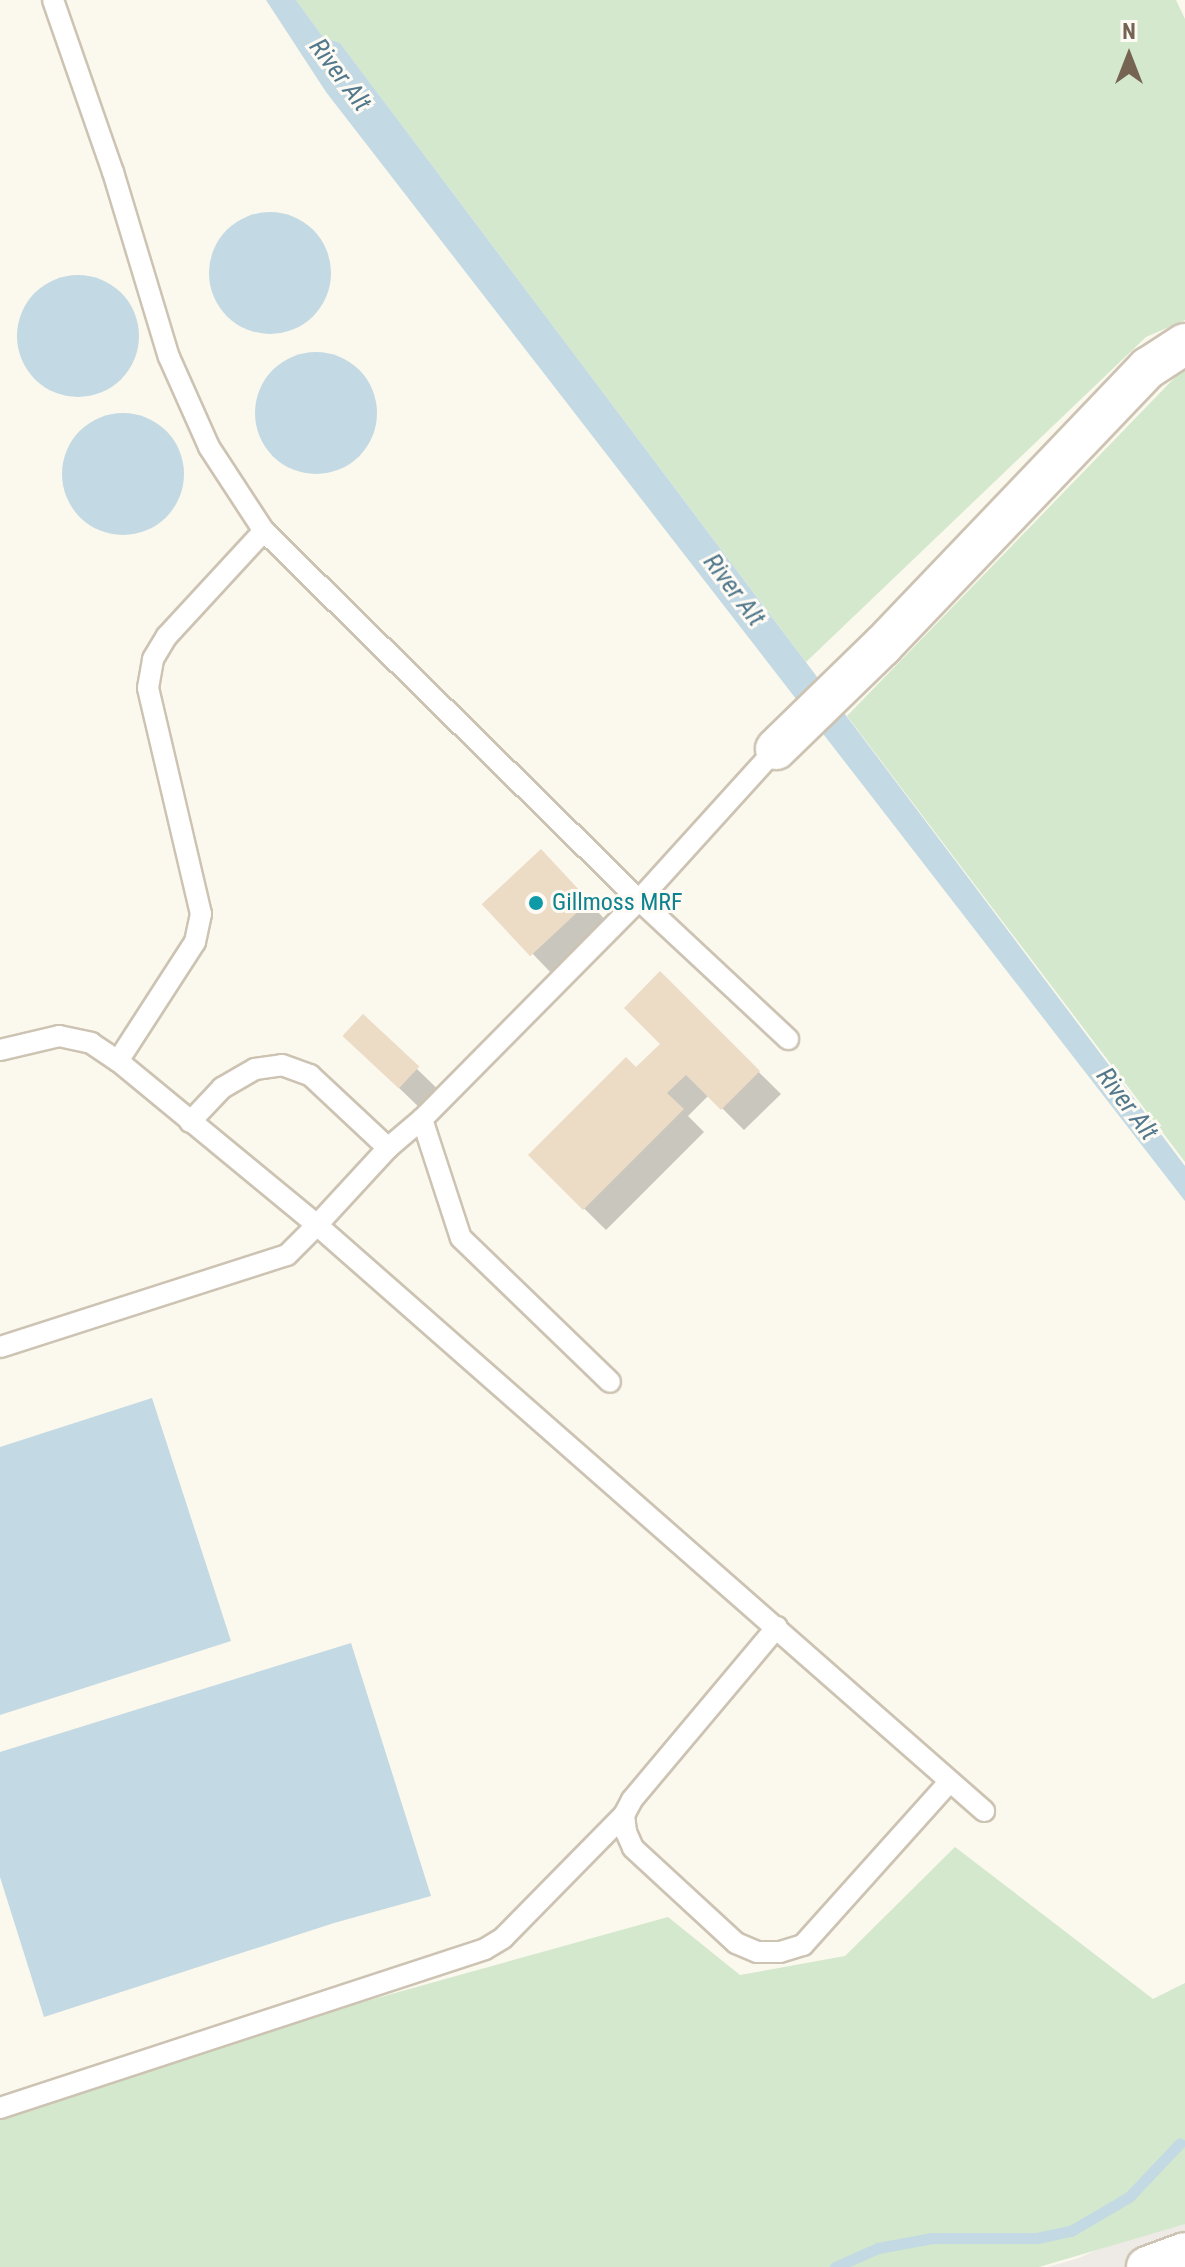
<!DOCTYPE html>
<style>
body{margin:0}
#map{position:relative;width:1185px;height:2267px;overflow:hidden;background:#fbf8ed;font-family:"Roboto Condensed",sans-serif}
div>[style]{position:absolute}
.industrial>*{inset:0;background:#eeeae5}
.green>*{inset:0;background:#d3e8cc}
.water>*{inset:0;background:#c3d9e3}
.round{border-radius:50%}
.shadow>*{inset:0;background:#0003;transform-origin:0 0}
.stream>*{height:11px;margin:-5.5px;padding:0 5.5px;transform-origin:5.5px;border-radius:5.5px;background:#c3d9e3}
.building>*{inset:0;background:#ecdbc5;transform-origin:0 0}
.roads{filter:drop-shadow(2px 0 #cdc3b3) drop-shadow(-2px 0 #cdc3b3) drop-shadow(0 2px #cdc3b3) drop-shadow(0 -2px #cdc3b3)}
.service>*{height:20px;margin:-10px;padding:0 10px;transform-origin:10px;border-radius:10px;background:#fff}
.minor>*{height:40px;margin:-20px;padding:0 20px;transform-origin:20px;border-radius:20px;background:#fff}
.dots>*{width:22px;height:22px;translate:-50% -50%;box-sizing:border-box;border:4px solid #fefbf4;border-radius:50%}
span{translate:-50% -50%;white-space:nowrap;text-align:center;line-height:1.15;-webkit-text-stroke:6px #fefbf4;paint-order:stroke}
.culture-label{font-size:24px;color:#0d838f}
.left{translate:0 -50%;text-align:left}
.water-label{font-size:26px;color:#51788c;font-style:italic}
.north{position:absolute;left:1089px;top:16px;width:80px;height:80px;-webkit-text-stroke:6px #fefbf4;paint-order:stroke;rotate:0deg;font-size:22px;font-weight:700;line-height:32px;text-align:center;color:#756451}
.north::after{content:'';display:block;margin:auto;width:28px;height:36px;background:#756451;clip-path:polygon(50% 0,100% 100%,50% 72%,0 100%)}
</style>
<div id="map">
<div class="industrial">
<div style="clip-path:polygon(1185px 2209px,1185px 2267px,1048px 2267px,1079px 2258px)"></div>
</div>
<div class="green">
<div style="clip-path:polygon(296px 0,1176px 0,1185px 19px,1185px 320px,1146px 337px,806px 662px,340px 43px,323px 37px)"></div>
<div style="clip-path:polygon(1185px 367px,1185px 1162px,847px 716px)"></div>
<div style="clip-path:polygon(955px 1847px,1153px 1999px,1185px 1983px,1185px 2224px,1039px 2267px,0 2267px,0 2103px,668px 1917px,740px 1975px,845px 1956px)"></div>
</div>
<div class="water">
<div style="clip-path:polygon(266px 0,296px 0,323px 37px,340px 43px,1185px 1166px,1185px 1201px,326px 92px)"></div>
<div class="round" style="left:209px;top:212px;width:122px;height:122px"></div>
<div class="round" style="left:17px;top:275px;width:122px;height:122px"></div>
<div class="round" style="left:255px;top:352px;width:122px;height:122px"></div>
<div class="round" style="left:62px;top:413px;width:122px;height:122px"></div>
<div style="clip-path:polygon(152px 1398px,231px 1641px,0 1715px,0 1447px)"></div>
<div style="clip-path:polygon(351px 1643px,431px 1896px,334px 1923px,44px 2017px,0 1877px,0 1752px)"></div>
</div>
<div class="shadow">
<div style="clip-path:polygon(563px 874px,609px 924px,554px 976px,485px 904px)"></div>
<div style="clip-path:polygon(660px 974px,781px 1094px,744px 1130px,709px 1095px,688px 1116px,704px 1132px,606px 1230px,530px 1155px,636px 1070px,663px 1044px)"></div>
<div style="left:362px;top:1016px;width:107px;height:26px;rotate:44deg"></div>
</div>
<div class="stream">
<div style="left:835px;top:2267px;width:47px;rotate:-23.8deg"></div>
<div style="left:878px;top:2248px;width:55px;rotate:-10.5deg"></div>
<div style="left:932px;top:2238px;width:105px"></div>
<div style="left:1037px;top:2238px;width:35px;rotate:-12deg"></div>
<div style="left:1071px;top:2231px;width:67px;rotate:-30.4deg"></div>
<div style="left:1129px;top:2197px;width:74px;rotate:-46.6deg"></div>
</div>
<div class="building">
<div style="left:541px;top:849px;width:71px;height:81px;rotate:47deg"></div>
<div style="clip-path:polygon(660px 971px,760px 1071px,721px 1110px,686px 1075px,667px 1093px,684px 1109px,583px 1210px,528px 1155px,626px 1057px,636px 1067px,660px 1044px,624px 1008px)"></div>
<div style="left:363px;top:1014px;width:77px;height:30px;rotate:43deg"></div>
</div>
<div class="roads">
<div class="service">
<div style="left:53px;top:0;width:182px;rotate:70.8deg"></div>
<div style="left:113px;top:172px;width:193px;rotate:73.2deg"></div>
<div style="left:169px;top:357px;width:98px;rotate:66deg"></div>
<div style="left:209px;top:447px;width:100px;rotate:56.8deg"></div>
<div style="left:776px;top:749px;width:204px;rotate:132.2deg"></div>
<div style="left:639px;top:900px;width:308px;rotate:134.7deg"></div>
<div style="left:422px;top:1119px;width:45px;rotate:139.5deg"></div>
<div style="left:388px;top:1148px;width:105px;rotate:132.7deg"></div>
<div style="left:317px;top:1225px;width:258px;rotate:-140.5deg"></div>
<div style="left:118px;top:1061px;width:142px;rotate:-57.1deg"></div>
<div style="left:195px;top:942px;width:29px;rotate:-78deg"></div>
<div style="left:201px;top:914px;width:232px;rotate:-103.2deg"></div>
<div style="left:148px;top:688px;width:29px;rotate:-80deg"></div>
<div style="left:153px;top:659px;width:27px;rotate:-59deg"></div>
<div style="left:167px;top:636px;width:143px;rotate:-47.3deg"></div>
<div style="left:264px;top:531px;width:526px;rotate:44.54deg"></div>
<div style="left:639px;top:900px;width:204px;rotate:43deg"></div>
<div style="left:0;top:1050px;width:61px;rotate:-13.3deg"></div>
<div style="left:59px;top:1036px;width:33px;rotate:12deg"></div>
<div style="left:91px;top:1043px;width:32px;rotate:34deg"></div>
<div style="left:422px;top:1119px;width:125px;rotate:71.9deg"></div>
<div style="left:461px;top:1238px;width:207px;rotate:44deg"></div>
<div style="left:190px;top:1122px;width:47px;rotate:-46.7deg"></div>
<div style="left:222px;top:1088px;width:38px;rotate:-30deg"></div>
<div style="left:255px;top:1069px;width:27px;rotate:-8deg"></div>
<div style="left:282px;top:1065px;width:30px;rotate:20deg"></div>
<div style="left:310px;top:1075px;width:107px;rotate:43.1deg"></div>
<div style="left:0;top:1347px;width:301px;rotate:-17.8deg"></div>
<div style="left:287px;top:1255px;width:42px;rotate:-45deg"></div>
<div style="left:317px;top:1225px;width:888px;rotate:41.3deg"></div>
<div style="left:777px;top:1627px;width:226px;rotate:130deg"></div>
<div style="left:632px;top:1800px;width:17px;rotate:118deg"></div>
<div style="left:624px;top:1815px;width:17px;rotate:83deg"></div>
<div style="left:626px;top:1832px;width:17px;rotate:66deg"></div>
<div style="left:633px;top:1848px;width:140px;rotate:42.7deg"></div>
<div style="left:736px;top:1943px;width:23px;rotate:23deg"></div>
<div style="left:757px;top:1952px;width:23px"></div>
<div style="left:780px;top:1952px;width:24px;rotate:-17deg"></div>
<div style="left:803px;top:1945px;width:220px;rotate:-48.1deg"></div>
<div style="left:0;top:2108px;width:510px;rotate:-18.15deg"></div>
<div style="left:485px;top:1949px;width:21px;rotate:-31deg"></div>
<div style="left:503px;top:1938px;width:173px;rotate:-45.5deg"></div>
</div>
<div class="minor">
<div style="left:776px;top:749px;width:148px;rotate:-44.2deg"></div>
<div style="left:882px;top:646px;width:385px;rotate:-46.3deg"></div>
<div style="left:1148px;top:368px;width:44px;rotate:-33deg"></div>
<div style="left:1147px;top:2267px;width:40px;rotate:-20.2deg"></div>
</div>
</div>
<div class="dots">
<div style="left:536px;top:903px;background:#0f9aa8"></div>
</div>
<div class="culture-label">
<span class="left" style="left:552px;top:903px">Gillmoss MRF</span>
</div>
<div class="water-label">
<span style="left:340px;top:75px;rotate:53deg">River Alt</span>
<span style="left:734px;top:590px;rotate:53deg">River Alt</span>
<span style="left:1127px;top:1104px;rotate:53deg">River Alt</span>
</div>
<div class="north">N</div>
</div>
